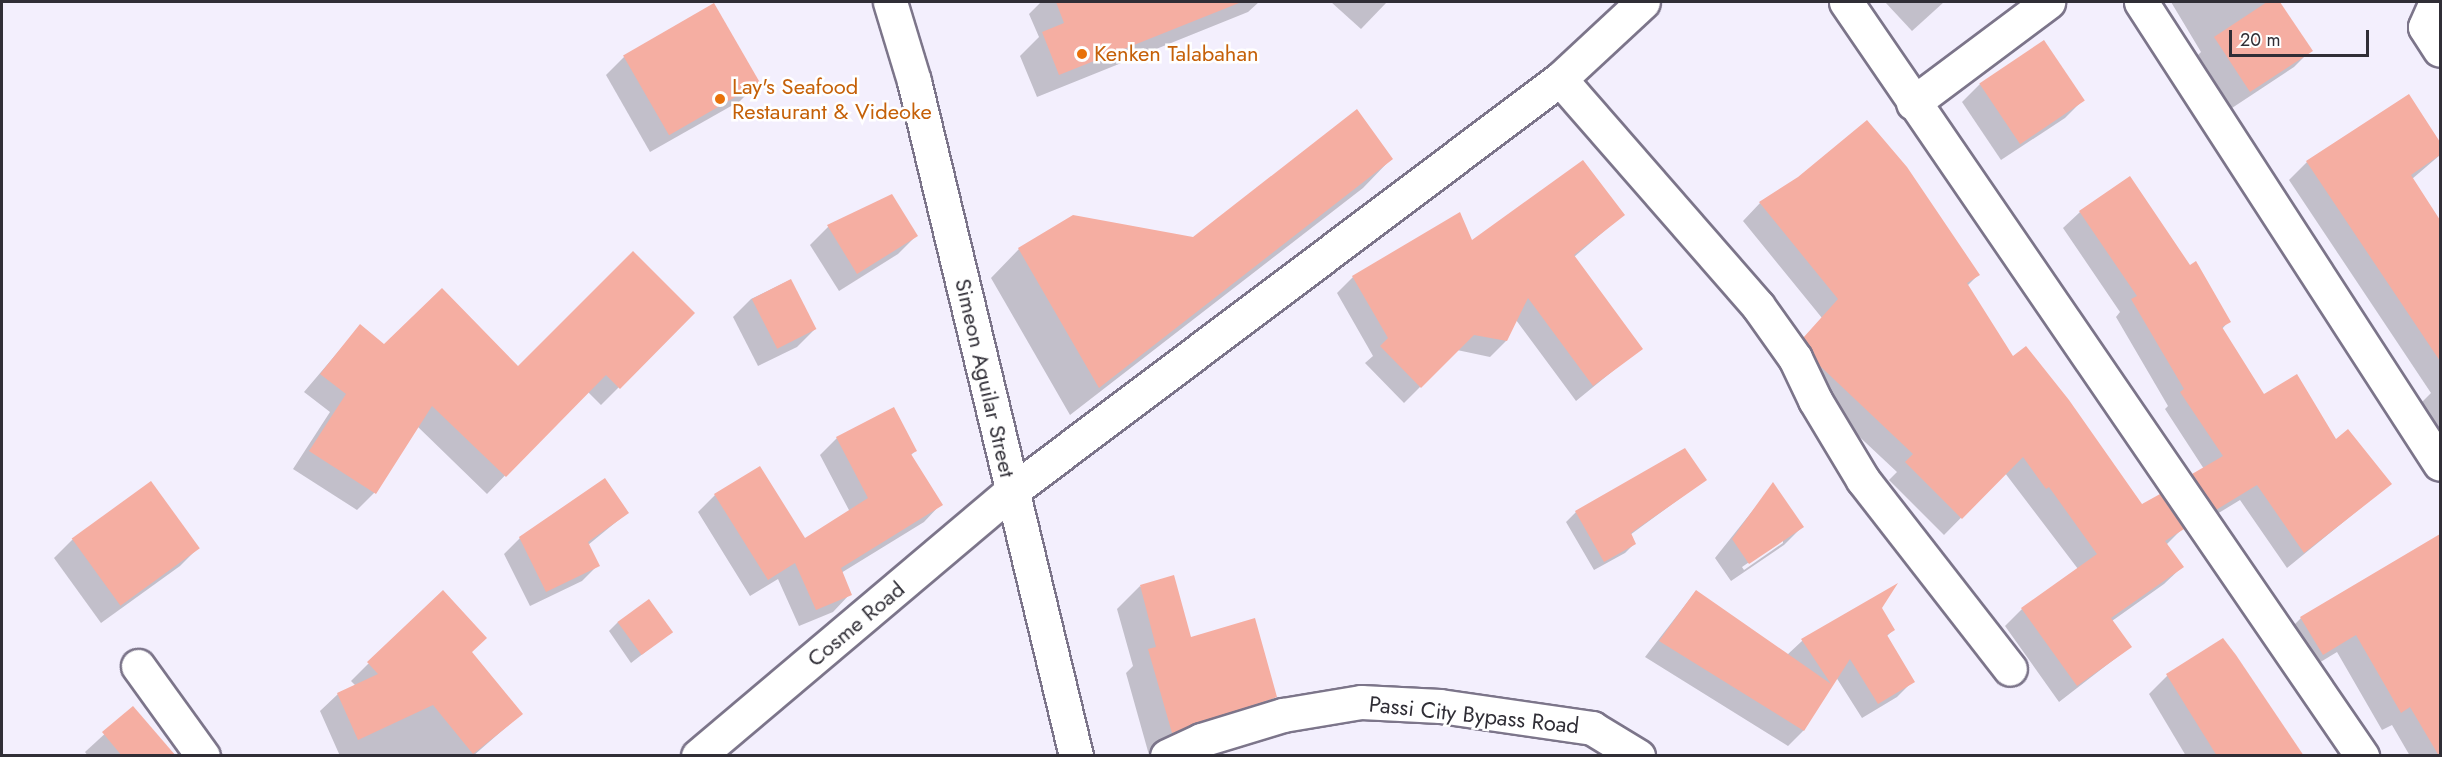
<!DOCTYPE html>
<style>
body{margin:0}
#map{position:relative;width:2442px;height:757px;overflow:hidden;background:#f3effd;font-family:Jost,sans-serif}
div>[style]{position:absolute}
.shadow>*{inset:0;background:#0003}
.building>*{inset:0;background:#f5aea2;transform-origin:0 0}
.roads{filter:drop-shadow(2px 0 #7c758a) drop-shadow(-2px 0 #7c758a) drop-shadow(0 2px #7c758a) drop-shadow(0 -2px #7c758a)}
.street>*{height:33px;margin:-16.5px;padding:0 16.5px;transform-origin:16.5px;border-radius:16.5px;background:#fff}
.secondary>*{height:33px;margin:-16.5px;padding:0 16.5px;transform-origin:16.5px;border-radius:16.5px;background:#fff}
.highway>*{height:33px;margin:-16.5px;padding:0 16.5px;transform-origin:16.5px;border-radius:16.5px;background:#fff}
.dots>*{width:16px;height:16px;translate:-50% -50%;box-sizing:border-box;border:3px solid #fff;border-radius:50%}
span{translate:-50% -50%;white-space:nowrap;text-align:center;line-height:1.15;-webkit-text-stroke:5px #fff;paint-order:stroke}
.food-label{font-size:22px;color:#c56008}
.left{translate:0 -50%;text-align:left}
.street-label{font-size:22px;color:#302e36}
.frame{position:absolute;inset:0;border:3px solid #302e36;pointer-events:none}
.scale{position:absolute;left:2229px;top:30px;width:140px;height:27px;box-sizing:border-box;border:3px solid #302e36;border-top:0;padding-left:8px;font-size:18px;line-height:21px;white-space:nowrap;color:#302e36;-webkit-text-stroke:4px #fff;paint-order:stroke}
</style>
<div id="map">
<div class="shadow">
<div style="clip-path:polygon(1041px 2px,1259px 2px,1248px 12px,1037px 97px,1020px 56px,1039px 37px,1029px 14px)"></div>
<div style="clip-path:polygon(1331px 2px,1387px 2px,1361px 29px)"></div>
<div style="clip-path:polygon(1885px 2px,1944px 2px,1912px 31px)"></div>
<div style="clip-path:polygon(2171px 2px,2278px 2px,2311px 50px,2294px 67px,2232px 108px,2198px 55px,2201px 52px)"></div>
<div style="clip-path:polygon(624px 57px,758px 83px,740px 101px,650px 152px,606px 75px)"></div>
<div style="clip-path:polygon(1980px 84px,2083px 100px,2065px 118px,2001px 160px,1962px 102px)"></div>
<div style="clip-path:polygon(2409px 96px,2440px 145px,2440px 155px,2412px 179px,2440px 225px,2440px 433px,2422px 402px,2431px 393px,2289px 180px,2307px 162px)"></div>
<div style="clip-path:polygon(1391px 159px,1363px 188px,1070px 415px,991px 278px,1019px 249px,1193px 239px)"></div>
<div style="clip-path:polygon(1799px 178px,1978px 275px,1967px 286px,2012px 358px,2142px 506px,2182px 529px,2166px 545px,2182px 567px,2164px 584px,2112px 621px,2130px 647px,2059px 702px,2005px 626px,2022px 609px,2078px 569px,2005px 473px,1944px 535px,1889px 480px,1897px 472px,1803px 384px,1787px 356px,1822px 318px,1743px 221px,1760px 203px)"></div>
<div style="clip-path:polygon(891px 196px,916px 236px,898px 254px,839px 291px,810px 245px,828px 227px)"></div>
<div style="clip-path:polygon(2080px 212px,2190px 267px,2229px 321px,2222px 329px,2264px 396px,2335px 441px,2390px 484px,2287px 568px,2240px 500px,2199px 525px,2176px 492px,2204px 469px,2165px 409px,2168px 406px,2116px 317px,2120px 312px,2063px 228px)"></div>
<div style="clip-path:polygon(1623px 215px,1574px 257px,1641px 348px,1576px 401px,1516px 320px,1506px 341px,1490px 357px,1457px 350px,1404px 403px,1365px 363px,1373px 356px,1337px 293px,1353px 277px,1472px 243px)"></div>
<div style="clip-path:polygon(790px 280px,815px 329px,797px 347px,758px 366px,733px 317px,751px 299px)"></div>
<div style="clip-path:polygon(693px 313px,601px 405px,587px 391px,487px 494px,417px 426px,374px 493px,357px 510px,293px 469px,330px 412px,304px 392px,360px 326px,384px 346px,517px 368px)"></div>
<div style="clip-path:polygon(837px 438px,915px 451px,910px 456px,941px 504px,924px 522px,841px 573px,850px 594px,833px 612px,799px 626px,778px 579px,750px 596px,698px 512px,715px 495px,804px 540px,850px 512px,820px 455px)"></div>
<div style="clip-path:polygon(1685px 450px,1705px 480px,1630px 535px,1635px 543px,1625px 553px,1594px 570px,1566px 522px,1576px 512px)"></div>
<div style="clip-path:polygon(151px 483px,198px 548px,180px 566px,101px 623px,54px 558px,72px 540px)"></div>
<div style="clip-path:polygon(evenodd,1773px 485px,1802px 527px,1784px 545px,1731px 581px,1715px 558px,1773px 485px,1783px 539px,1783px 543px,1744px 570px,1742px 567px,1783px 539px)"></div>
<div style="clip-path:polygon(627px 513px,588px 545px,598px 565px,582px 581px,530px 606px,504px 554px,520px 538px)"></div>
<div style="clip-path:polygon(2405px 557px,2440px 619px,2440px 756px,2410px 756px,2392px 725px,2382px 730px,2337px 652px,2304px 672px,2283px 636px,2301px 618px)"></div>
<div style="clip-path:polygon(1140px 586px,1190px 639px,1275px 697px,1252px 720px,1149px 755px,1126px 673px,1133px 666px,1117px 609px)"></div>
<div style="clip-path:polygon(1893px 587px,1880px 608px,1893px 630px,1886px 637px,1913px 681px,1897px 697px,1862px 718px,1836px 677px,1803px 731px,1788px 746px,1645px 657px,1696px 591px,1787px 655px,1802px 641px)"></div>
<div style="clip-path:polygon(618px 622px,671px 632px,631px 663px,609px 631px)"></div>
<div style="clip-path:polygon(2223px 641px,2302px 756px,2186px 756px,2149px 694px,2167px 676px)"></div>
<div style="clip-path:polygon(471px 652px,521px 714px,473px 756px,340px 756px,320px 711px,338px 694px,356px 686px,351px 681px,368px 664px)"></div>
<div style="clip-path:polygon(133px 708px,174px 756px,88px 756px,85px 752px)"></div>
</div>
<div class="building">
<div style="clip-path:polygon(1056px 2px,1238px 2px,1239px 3px,1059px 75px,1042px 32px,1064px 23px)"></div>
<div style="clip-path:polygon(2267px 2px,2280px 2px,2313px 51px,2250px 92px,2214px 37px)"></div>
<div style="left:714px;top:3px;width:92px;height:105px;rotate:60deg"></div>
<div style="left:2044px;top:40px;width:73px;height:78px;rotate:56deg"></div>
<div style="clip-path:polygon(2409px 94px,2440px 142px,2440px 155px,2411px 175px,2440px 220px,2440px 361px,2306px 161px)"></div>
<div style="clip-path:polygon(1357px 109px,1393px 159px,1099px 388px,1018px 248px,1073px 215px,1193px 237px)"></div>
<div style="clip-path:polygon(1867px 120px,1907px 167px,1980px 275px,1967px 283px,2013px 356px,2026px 346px,2069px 400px,2142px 504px,2160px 494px,2184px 529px,2165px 541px,2184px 567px,2111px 618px,2132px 647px,2077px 686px,2021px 608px,2097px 554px,2049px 487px,2046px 489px,2023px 457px,1962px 519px,1905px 462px,1913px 454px,1820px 366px,1803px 338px,1838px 299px,1759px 202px,1798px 177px)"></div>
<div style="clip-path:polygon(1583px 160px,1625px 215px,1574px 255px,1643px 349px,1593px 386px,1528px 298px,1507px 341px,1474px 335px,1421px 388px,1380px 346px,1388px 338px,1352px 276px,1460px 212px,1472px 240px)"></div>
<div style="clip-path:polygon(2130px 176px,2190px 265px,2196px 261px,2231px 322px,2222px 327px,2264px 394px,2297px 374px,2336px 439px,2348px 429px,2392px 484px,2304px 553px,2257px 485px,2216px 510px,2192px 474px,2223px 456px,2180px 392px,2184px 389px,2131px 299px,2137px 296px,2079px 211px)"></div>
<div style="clip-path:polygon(892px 194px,918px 236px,857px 274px,827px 225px)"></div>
<div style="clip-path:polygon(633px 251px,695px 313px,620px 389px,606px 375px,506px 477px,432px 406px,376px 494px,309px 451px,346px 394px,320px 374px,360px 324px,384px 344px,442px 288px,518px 366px)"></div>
<div style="left:791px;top:279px;width:56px;height:44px;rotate:63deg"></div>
<div style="clip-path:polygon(894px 407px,917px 451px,911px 454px,943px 505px,841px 568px,852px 595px,816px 610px,795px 563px,768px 580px,714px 494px,760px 466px,805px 538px,868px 498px,836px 437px)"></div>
<div style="clip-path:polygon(1685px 448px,1707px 480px,1631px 533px,1636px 544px,1604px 562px,1575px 511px)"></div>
<div style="clip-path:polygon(605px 478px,629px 513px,588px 542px,600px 566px,546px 592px,519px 537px)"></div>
<div style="left:151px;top:481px;width:83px;height:98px;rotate:54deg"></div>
<div style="clip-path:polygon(1773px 482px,1804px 527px,1749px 564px,1732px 539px)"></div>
<div style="clip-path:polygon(2440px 534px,2440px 756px,2439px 756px,2410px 707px,2401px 713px,2356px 635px,2323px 655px,2300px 617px)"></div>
<div style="clip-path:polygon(1174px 575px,1191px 637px,1255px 618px,1277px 697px,1172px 733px,1148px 649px,1156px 647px,1140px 585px)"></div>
<div style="clip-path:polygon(1898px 583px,1882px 608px,1895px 630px,1887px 635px,1915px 682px,1878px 704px,1850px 659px,1804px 731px,1659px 641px,1696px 590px,1831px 684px,1801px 639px)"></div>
<div style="clip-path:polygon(443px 590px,487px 638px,472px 652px,523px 714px,473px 754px,433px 705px,358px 740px,337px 693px,378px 674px,367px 662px)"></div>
<div style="left:649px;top:599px;width:41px;height:39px;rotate:54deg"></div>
<div style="clip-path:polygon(2223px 638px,2236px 655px,2304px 756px,2217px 756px,2166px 674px)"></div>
<div style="clip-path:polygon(133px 706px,176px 756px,122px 756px,102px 732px)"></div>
</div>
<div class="roads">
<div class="street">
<div style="left:1846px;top:2px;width:914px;rotate:55.61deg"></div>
<div style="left:2141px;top:2px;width:550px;rotate:57.09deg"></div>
<div style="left:2436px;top:2px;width:27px;rotate:114deg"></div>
<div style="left:2425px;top:27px;width:27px;rotate:57deg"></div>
<div style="left:1560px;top:79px;width:301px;rotate:48.9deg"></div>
<div style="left:1758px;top:306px;width:64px;rotate:54.6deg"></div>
<div style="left:1795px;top:358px;width:47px;rotate:64.5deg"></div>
<div style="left:1815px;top:400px;width:93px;rotate:59deg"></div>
<div style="left:1863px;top:480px;width:239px;rotate:52.1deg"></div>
<div style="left:1913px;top:103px;width:169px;rotate:-36.8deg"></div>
<div style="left:138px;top:666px;width:111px;rotate:54.2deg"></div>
<div style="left:698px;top:756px;width:411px;rotate:-40.2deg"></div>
<div style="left:1012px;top:491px;width:686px;rotate:-36.94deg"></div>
<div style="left:1560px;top:79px;width:113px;rotate:-42.9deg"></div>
</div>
<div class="secondary">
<div style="left:1167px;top:756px;width:38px;rotate:-25deg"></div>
<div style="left:1201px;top:740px;width:86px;rotate:-17deg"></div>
<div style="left:1283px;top:715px;width:79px;rotate:-9.5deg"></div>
<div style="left:1361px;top:702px;width:79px;rotate:2.9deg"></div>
<div style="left:1440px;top:706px;width:154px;rotate:8.2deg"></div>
<div style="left:1592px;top:728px;width:54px;rotate:31.3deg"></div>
</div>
<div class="highway">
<div style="left:890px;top:2px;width:83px;rotate:73.1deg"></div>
<div style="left:914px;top:81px;width:694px;rotate:76.5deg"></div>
</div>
</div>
<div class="dots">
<div style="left:1082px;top:54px;background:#e8710a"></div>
<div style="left:720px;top:99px;background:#e8710a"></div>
</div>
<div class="food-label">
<span class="left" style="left:1094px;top:54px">Kenken Talabahan</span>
<span class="left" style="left:732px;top:99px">Lay's Seafood<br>Restaurant &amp; Videoke</span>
</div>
<div class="street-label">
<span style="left:985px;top:378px;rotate:77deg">Simeon Aguilar Street</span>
<span style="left:856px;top:624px;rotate:-40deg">Cosme Road</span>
<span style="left:1474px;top:715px;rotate:6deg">Passi City Bypass Road</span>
</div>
<div class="frame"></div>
<div class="scale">20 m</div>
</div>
